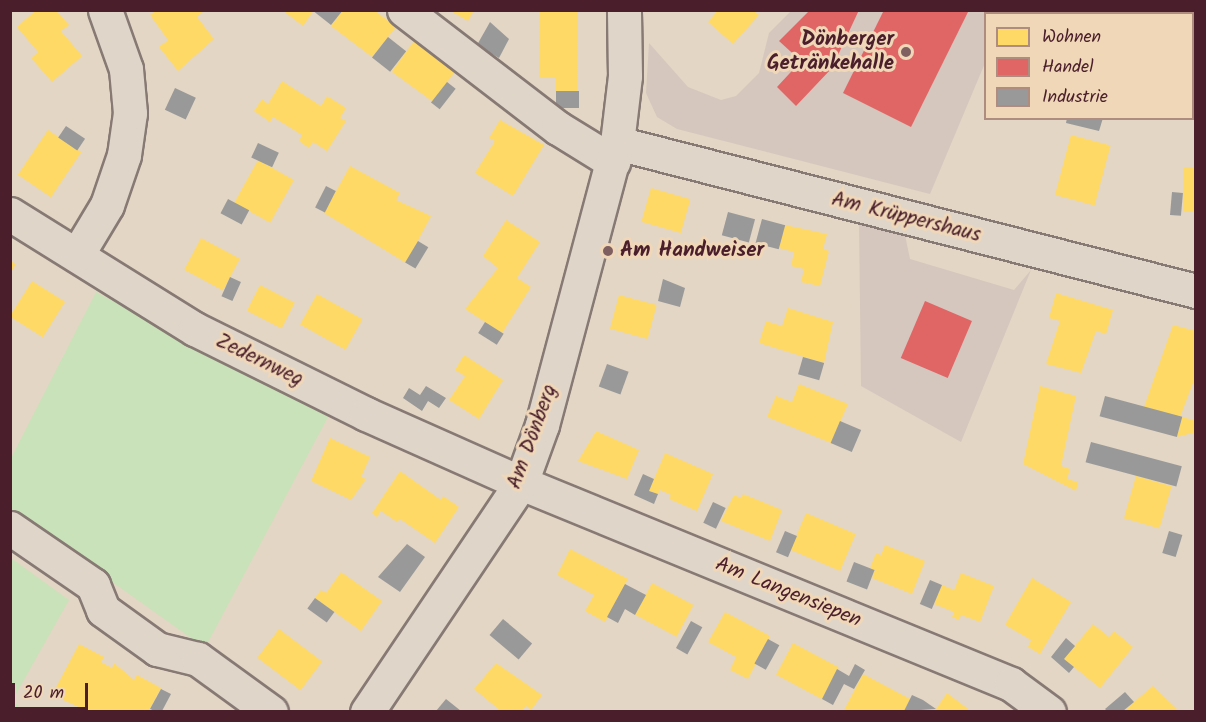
<!DOCTYPE html>
<meta charset="utf-8">
<style>
body{margin:0}
#map{position:relative;width:1206px;height:722px;overflow:hidden;background:#e3d6c5;font-family:Kalam,sans-serif}
div>[style]{position:absolute}
.built>*{inset:0;background:#d5c7bd}
.green>*{inset:0;background:#c9e2b9}
.homes>*{inset:0;background:#ffd966;transform-origin:0 0}
.shops>*{inset:0;background:#e06666;transform-origin:0 0}
.industry>*{inset:0;background:#999;transform-origin:0 0}
.roads{filter:drop-shadow(2px 0 #877974) drop-shadow(-2px 0 #877974) drop-shadow(0 2px #877974) drop-shadow(0 -2px #877974)}
.minor>*{height:33px;margin:-16.5px;padding:0 16.5px;transform-origin:16.5px;border-radius:16.5px;background:#dfd5c9}
.dots>*{width:16px;height:16px;translate:-50% -50%;box-sizing:border-box;border:3px solid #f0d7b8;border-radius:50%}
span{translate:-50% -50%;white-space:nowrap;text-align:center;line-height:1.15;-webkit-text-stroke:6px #f0d7b8;paint-order:stroke}
.poi-label{font-size:21px;color:#4a1f2b;font-weight:700}
.right{translate:-100% -50%;text-align:right}
.left{translate:0 -50%;text-align:left}
.street-label{font-size:21px;color:#4a1f2b}
.frame{position:absolute;inset:0;border:12px solid #4a1f2b;pointer-events:none}
.legend{position:absolute;left:984px;top:12px;width:210px;height:108px;box-sizing:border-box;background:#f0d7b8;border:2px solid #ae8d80;margin:0;padding:8px 10px;list-style:none;font-size:18px;color:#4a1f2b}
.legend li{display:flex;align-items:center;gap:12px;height:30px}
.legend b{width:30px;border:2px solid #ae8d80}
.scale{position:absolute;left:12px;top:683px;width:76px;height:27px;box-sizing:border-box;border:3px solid #4a1f2b;border-top:0;padding-left:8px;font-size:18px;line-height:21px;white-space:nowrap;color:#4a1f2b;-webkit-text-stroke:4px #f0d7b8;paint-order:stroke}
</style>
<div id="map">
<div class="built">
<div style="clip-path:polygon(791px 11px,1008px 11px,986px 14px,985px 63px,930px 194px,677px 129px,657px 117px,646px 93px,649px 43px,688px 87px,721px 100px,736px 96px,759px 73px,769px 33px)"></div>
<div style="clip-path:polygon(859px 223px,905px 235px,910px 259px,1014px 290px,1031px 270px,961px 442px,861px 386px)"></div>
</div>
<div class="green">
<div style="clip-path:polygon(96px 292px,328px 417px,205px 648px,11px 510px,11px 458px)"></div>
<div style="clip-path:polygon(11px 558px,69px 600px,12px 701px,18px 705px,15px 712px,10px 711px)"></div>
</div>
<div class="homes">
<div style="clip-path:polygon(36px 10px,56px 10px,69px 25px,61px 31px,82px 56px,52px 82px,31px 58px,38px 52px,17px 27px)"></div>
<div style="clip-path:polygon(156px 10px,205px 10px,197px 17px,214px 39px,178px 71px,159px 47px,168px 40px,150px 15px)"></div>
<div style="clip-path:polygon(282px 10px,314px 10px,303px 26px)"></div>
<div style="clip-path:polygon(343px 10px,374px 10px,396px 27px,372px 57px,331px 26px)"></div>
<div style="clip-path:polygon(449px 10px,474px 10px,468px 21px)"></div>
<div style="clip-path:polygon(540px 10px,578px 10px,577px 91px,556px 91px,556px 78px,539px 78px)"></div>
<div style="clip-path:polygon(718px 10px,753px 10px,759px 15px,733px 44px,708px 22px)"></div>
<div style="clip-path:polygon(1099px 10px,1149px 10px,1098px 14px)"></div>
<div style="left:414px;top:41px;width:51px;height:38px;rotate:36deg"></div>
<div style="clip-path:polygon(282px 81px,321px 106px,327px 96px,346px 108px,340px 118px,346px 121px,327px 151px,313px 142px,309px 148px,299px 141px,302px 135px,273px 117px,270px 122px,254px 111px,262px 99px,268px 104px)"></div>
<div style="clip-path:polygon(500px 120px,544px 145px,513px 196px,475px 173px,495px 141px,489px 138px)"></div>
<div style="left:48px;top:130px;width:40px;height:54px;rotate:34deg"></div>
<div style="left:1071px;top:135px;width:41px;height:62px;rotate:15deg"></div>
<div style="left:258px;top:160px;width:41px;height:49px;rotate:29deg"></div>
<div style="clip-path:polygon(350px 166px,400px 193px,396px 200px,431px 216px,406px 263px,324px 213px)"></div>
<div style="left:1183px;top:167px;width:13px;height:45px"></div>
<div style="left:651px;top:188px;width:41px;height:35px;rotate:16deg"></div>
<div style="clip-path:polygon(506px 220px,540px 242px,517px 278px,531px 287px,502px 333px,465px 309px,498px 268px,483px 256px)"></div>
<div style="clip-path:polygon(785px 225px,827px 234px,823px 249px,829px 251px,820px 286px,801px 282px,804px 269px,791px 266px,794px 252px,779px 248px)"></div>
<div style="left:201px;top:238px;width:44px;height:36px;rotate:28deg"></div>
<div style="clip-path:polygon(10px 261px,16px 264px,10px 273px)"></div>
<div style="left:32px;top:281px;width:39px;height:42px;rotate:32deg"></div>
<div style="left:260px;top:285px;width:39px;height:29px;rotate:27deg"></div>
<div style="clip-path:polygon(1056px 293px,1113px 310px,1106px 334px,1096px 331px,1081px 373px,1046px 364px,1060px 321px,1049px 318px)"></div>
<div style="left:317px;top:294px;width:52px;height:35px;rotate:29deg"></div>
<div style="left:619px;top:295px;width:39px;height:35px;rotate:15deg"></div>
<div style="clip-path:polygon(788px 308px,833px 322px,824px 363px,759px 343px,766px 321px,782px 326px)"></div>
<div style="clip-path:polygon(1173px 325px,1196px 331px,1196px 375px,1180px 417px,1144px 407px)"></div>
<div style="clip-path:polygon(464px 355px,503px 380px,479px 419px,449px 400px,465px 376px,455px 370px)"></div>
<div style="clip-path:polygon(799px 384px,848px 404px,831px 443px,767px 417px,776px 396px,792px 402px)"></div>
<div style="clip-path:polygon(1040px 386px,1076px 396px,1061px 466px,1070px 469px,1067px 479px,1078px 482px,1076px 491px,1023px 464px)"></div>
<div style="clip-path:polygon(1182px 417px,1193px 420px,1196px 432px,1177px 437px)"></div>
<div style="clip-path:polygon(596px 431px,639px 450px,627px 479px,578px 461px)"></div>
<div style="clip-path:polygon(330px 438px,370px 457px,361px 477px,366px 479px,351px 500px,311px 481px)"></div>
<div style="clip-path:polygon(665px 453px,713px 474px,697px 511px,669px 499px,671px 495px,660px 490px,658px 494px,649px 491px)"></div>
<div style="clip-path:polygon(400px 471px,441px 500px,443px 496px,459px 507px,435px 543px,400px 519px,397px 522px,381px 511px,377px 517px,372px 513px)"></div>
<div style="left:1136px;top:476px;width:37px;height:44px;rotate:16deg"></div>
<div style="clip-path:polygon(743px 494px,782px 510px,770px 541px,721px 521px,734px 495px,741px 498px)"></div>
<div style="left:806px;top:513px;width:54px;height:40px;rotate:23deg"></div>
<div style="clip-path:polygon(885px 545px,925px 561px,912px 594px,872px 578px,875px 570px,870px 568px,876px 553px,881px 555px)"></div>
<div style="clip-path:polygon(570px 549px,628px 579px,605px 622px,585px 611px,594px 595px,557px 575px)"></div>
<div style="clip-path:polygon(341px 572px,382px 601px,361px 631px,315px 598px,321px 590px,326px 593px)"></div>
<div style="clip-path:polygon(961px 573px,994px 586px,980px 622px,961px 615px,959px 620px,952px 617px,954px 612px,934px 604px,942px 585px,954px 590px)"></div>
<div style="clip-path:polygon(1032px 578px,1071px 602px,1040px 654px,1028px 647px,1031px 640px,1005px 625px)"></div>
<div style="left:652px;top:583px;width:47px;height:36px;rotate:28deg"></div>
<div style="clip-path:polygon(725px 612px,770px 636px,748px 679px,730px 670px,736px 657px,708px 642px)"></div>
<div style="clip-path:polygon(1093px 624px,1109px 637px,1114px 631px,1133px 647px,1100px 688px,1064px 659px)"></div>
<div style="left:279px;top:629px;width:54px;height:36px;rotate:37deg"></div>
<div style="left:793px;top:643px;width:52px;height:36px;rotate:28deg"></div>
<div style="clip-path:polygon(79px 644px,104px 657px,101px 662px,112px 668px,114px 663px,134px 680px,137px 675px,161px 688px,148px 712px,90px 712px,52px 695px)"></div>
<div style="clip-path:polygon(496px 663px,542px 695px,531px 710px,526px 706px,521px 712px,502px 712px,474px 689px)"></div>
<div style="clip-path:polygon(863px 674px,910px 699px,904px 712px,844px 710px)"></div>
<div style="clip-path:polygon(1153px 686px,1180px 712px,1123px 712px,1134px 702px)"></div>
<div style="clip-path:polygon(947px 693px,972px 712px,934px 712px)"></div>
</div>
<div class="shops">
<div style="clip-path:polygon(810px 10px,859px 10px,832px 68px,796px 106px,777px 87px,801px 61px,779px 41px)"></div>
<div style="clip-path:polygon(884px 10px,969px 10px,911px 127px,843px 93px)"></div>
<div style="left:925px;top:301px;width:51px;height:62px;rotate:23deg"></div>
</div>
<div class="industry">
<div style="clip-path:polygon(312px 10px,343px 10px,331px 25px)"></div>
<div style="clip-path:polygon(490px 22px,509px 39px,499px 58px,477px 45px)"></div>
<div style="left:388px;top:37px;width:23px;height:26px;rotate:38deg"></div>
<div style="left:447px;top:82px;width:11px;height:26px;rotate:38deg"></div>
<div style="left:175px;top:88px;width:23px;height:24px;rotate:25deg"></div>
<div style="left:556px;top:91px;width:23px;height:17px"></div>
<div style="clip-path:polygon(1067px 118px,1103px 118px,1099px 131px,1066px 123px)"></div>
<div style="left:66px;top:126px;width:23px;height:14px;rotate:34deg"></div>
<div style="left:258px;top:143px;width:23px;height:16px;rotate:25deg"></div>
<div style="left:326px;top:186px;width:11px;height:24px;rotate:27deg"></div>
<div style="left:1172px;top:192px;width:11px;height:23px;rotate:5deg"></div>
<div style="left:228px;top:199px;width:24px;height:16px;rotate:28deg"></div>
<div style="left:728px;top:212px;width:28px;height:24px;rotate:15deg"></div>
<div style="left:762px;top:219px;width:24px;height:25px;rotate:15deg"></div>
<div style="left:418px;top:241px;width:12px;height:25px;rotate:31deg"></div>
<div style="left:230px;top:277px;width:12px;height:21px;rotate:24deg"></div>
<div style="clip-path:polygon(663px 279px,685px 288px,680px 307px,658px 301px)"></div>
<div style="left:485px;top:322px;width:22px;height:13px;rotate:32deg"></div>
<div style="left:803px;top:357px;width:22px;height:18px;rotate:16deg"></div>
<div style="left:607px;top:364px;width:23px;height:24px;rotate:20deg"></div>
<div style="clip-path:polygon(426px 386px,446px 398px,439px 408px,428px 401px,422px 411px,403px 398px,409px 388px,420px 395px)"></div>
<div style="left:1105px;top:396px;width:80px;height:21px;rotate:15deg"></div>
<div style="left:840px;top:421px;width:23px;height:24px;rotate:23deg"></div>
<div style="left:1091px;top:442px;width:94px;height:21px;rotate:15deg"></div>
<div style="clip-path:polygon(643px 474px,654px 479px,649px 491px,658px 494px,654px 504px,634px 495px)"></div>
<div style="left:713px;top:502px;width:14px;height:23px;rotate:25deg"></div>
<div style="left:785px;top:531px;width:13px;height:23px;rotate:23deg"></div>
<div style="left:1169px;top:531px;width:14px;height:23px;rotate:17deg"></div>
<div style="clip-path:polygon(407px 544px,425px 557px,400px 592px,378px 577px)"></div>
<div style="left:854px;top:562px;width:22px;height:21px;rotate:21deg"></div>
<div style="left:930px;top:580px;width:13px;height:26px;rotate:23deg"></div>
<div style="clip-path:polygon(625px 584px,646px 595px,635px 615px,625px 609px,618px 623px,607px 617px)"></div>
<div style="left:315px;top:598px;width:24px;height:13px;rotate:36deg"></div>
<div style="left:503px;top:619px;width:38px;height:21px;rotate:40deg"></div>
<div style="left:691px;top:621px;width:13px;height:31px;rotate:29deg"></div>
<div style="clip-path:polygon(1066px 638px,1075px 646px,1064px 659px,1074px 667px,1069px 673px,1051px 657px)"></div>
<div style="left:768px;top:639px;width:13px;height:28px;rotate:29deg"></div>
<div style="clip-path:polygon(855px 664px,865px 670px,854px 689px,844px 684px,833px 705px,822px 699px,837px 669px,849px 676px)"></div>
<div style="clip-path:polygon(161px 689px,171px 694px,162px 711px,155px 711px,150px 709px)"></div>
<div style="clip-path:polygon(1125px 692px,1134px 702px,1123px 711px,1107px 711px,1105px 709px)"></div>
<div style="clip-path:polygon(912px 695px,923px 700px,936px 709px,904px 711px)"></div>
<div style="clip-path:polygon(446px 699px,461px 711px,436px 711px)"></div>
</div>
<div class="roads">
<div class="minor">
<div style="left:404px;top:10px;width:194px;rotate:37.5deg"></div>
<div style="left:558px;top:128px;width:65px;rotate:31.7deg"></div>
<div style="left:617px;top:143px;width:598px;rotate:14.34deg"></div>
<div style="left:10px;top:214px;width:218px;rotate:31.9deg"></div>
<div style="left:195px;top:329px;width:191px;rotate:26.4deg"></div>
<div style="left:366px;top:414px;width:170px;rotate:24deg"></div>
<div style="left:521px;top:483px;width:530px;rotate:22.3deg"></div>
<div style="left:1011px;top:684px;width:47px;rotate:36.4deg"></div>
<div style="left:77px;top:255px;width:58px;rotate:-59deg"></div>
<div style="left:107px;top:205px;width:53px;rotate:-71.2deg"></div>
<div style="left:124px;top:155px;width:42px;rotate:-81.9deg"></div>
<div style="left:130px;top:113px;width:44px;rotate:-95.2deg"></div>
<div style="left:126px;top:69px;width:63px;rotate:-109.6deg"></div>
<div style="left:10px;top:528px;width:101px;rotate:34.5deg"></div>
<div style="left:93px;top:585px;width:27px;rotate:68deg"></div>
<div style="left:103px;top:610px;width:67px;rotate:35.8deg"></div>
<div style="left:157px;top:649px;width:42px;rotate:13.7deg"></div>
<div style="left:198px;top:659px;width:90px;rotate:36deg"></div>
<div style="left:367px;top:712px;width:276px;rotate:-56.1deg"></div>
<div style="left:521px;top:483px;width:62px;rotate:-70.1deg"></div>
<div style="left:542px;top:425px;width:292px;rotate:-75.1deg"></div>
<div style="left:617px;top:143px;width:67px;rotate:-83.2deg"></div>
<div style="left:625px;top:76px;width:66px;rotate:-90.9deg"></div>
</div>
</div>
<div class="dots">
<div style="left:906px;top:52px;background:#805f61"></div>
<div style="left:608px;top:251px;background:#805f61"></div>
</div>
<div class="poi-label">
<span class="right" style="left:894px;top:52px">Dönberger<br>Getränkehalle</span>
<span class="left" style="left:620px;top:251px">Am Handweiser</span>
</div>
<div class="street-label">
<span style="left:906px;top:218px;rotate:14deg">Am Krüppershaus</span>
<span style="left:259px;top:361px;rotate:26deg">Zedernweg</span>
<span style="left:533px;top:437px;rotate:-70deg">Am Dönberg</span>
<span style="left:788px;top:593px;rotate:22deg">Am Langensiepen</span>
</div>
<div class="frame"></div>
<ul class="legend">
<li><b style="height:16px;background:#ffd966"></b>Wohnen</li>
<li><b style="height:16px;background:#e06666"></b>Handel</li>
<li><b style="height:16px;background:#999"></b>Industrie</li>
</ul>
<div class="scale">20 m</div>
</div>
